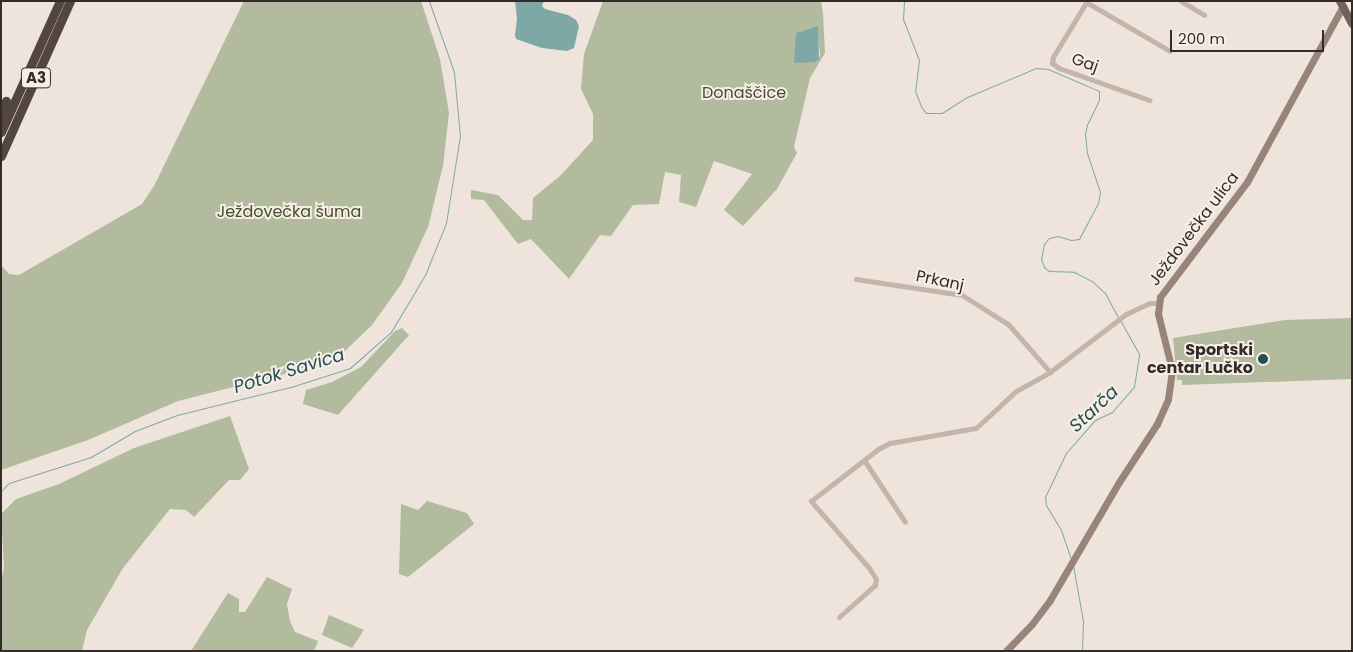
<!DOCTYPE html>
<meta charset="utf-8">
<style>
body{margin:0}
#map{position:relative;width:1353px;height:652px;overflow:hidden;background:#eee4dc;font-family:Poppins,sans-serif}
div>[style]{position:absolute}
.green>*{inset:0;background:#b3bb9e}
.water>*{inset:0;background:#7ea8a6}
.stream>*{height:1px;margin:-0.5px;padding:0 0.5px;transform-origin:0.5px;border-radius:0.5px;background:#7ea8a6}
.minor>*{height:5px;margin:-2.5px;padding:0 2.5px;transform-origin:2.5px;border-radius:2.5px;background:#c5b4a9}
.secondary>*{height:7px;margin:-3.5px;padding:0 3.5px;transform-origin:3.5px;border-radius:3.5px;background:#98847b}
.primary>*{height:8px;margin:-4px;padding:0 4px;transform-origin:4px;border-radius:4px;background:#73615b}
.motorway>*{height:9px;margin:-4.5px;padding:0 4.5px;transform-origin:4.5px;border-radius:4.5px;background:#534540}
.dots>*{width:14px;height:14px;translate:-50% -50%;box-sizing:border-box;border:2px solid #f7efe7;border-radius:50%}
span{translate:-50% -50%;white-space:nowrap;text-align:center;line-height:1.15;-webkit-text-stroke:4px #f7efe7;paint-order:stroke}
.shield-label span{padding:1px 4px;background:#f7efe7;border:1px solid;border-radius:4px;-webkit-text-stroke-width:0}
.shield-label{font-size:15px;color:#332b28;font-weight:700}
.street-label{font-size:16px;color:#332b28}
.park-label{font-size:16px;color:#454e2f}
.poi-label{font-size:16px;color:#332b28;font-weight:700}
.right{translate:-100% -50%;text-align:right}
.water-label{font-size:18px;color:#234f4f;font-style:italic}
.frame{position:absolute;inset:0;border:2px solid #332b28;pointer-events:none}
.scale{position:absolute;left:1170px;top:30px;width:154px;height:22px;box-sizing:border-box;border:2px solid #332b28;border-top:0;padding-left:6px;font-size:15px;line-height:18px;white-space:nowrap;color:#332b28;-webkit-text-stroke:4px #f7efe7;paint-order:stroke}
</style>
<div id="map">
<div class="green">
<div style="clip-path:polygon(244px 1px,421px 1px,422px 4px,440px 59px,449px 113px,443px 166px,428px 227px,402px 283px,372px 325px,344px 352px,292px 372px,178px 401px,88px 440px,1px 470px,1px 265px,9px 274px,19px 275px,142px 204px,154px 186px)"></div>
<div style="clip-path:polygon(evenodd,603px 1px,821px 1px,823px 13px,825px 53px,810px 78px,794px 147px,797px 153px,777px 189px,743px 226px,724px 210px,752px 174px,714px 161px,696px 207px,679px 202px,681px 175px,665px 172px,659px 204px,633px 205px,611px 236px,600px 235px,569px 279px,531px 239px,518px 244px,484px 200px,471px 199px,471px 190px,498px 195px,523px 220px,532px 220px,533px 198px,560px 176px,593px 140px,593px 114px,581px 89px,584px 54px,603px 1px,817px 27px,820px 55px,819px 59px,798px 32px,817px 27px)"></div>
<div style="clip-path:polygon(1352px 318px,1352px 379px,1182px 385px,1182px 380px,1177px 380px,1173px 338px,1285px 320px)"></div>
<div style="clip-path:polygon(402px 328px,409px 335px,338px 415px,303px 404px,306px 390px,332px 382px,361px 367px,395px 331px)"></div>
<div style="clip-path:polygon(230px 416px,249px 469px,240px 480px,229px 480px,194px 517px,186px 510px,170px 509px,123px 568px,87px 630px,82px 651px,1px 651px,1px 581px,4px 568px,1px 514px,16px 499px,59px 484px,134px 448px)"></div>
<div style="clip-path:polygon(427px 501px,467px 513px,474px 524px,408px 577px,399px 574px,401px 504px,418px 510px)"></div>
<div style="clip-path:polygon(267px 577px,292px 589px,287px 604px,290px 621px,295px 632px,318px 641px,314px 651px,191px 651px,228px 593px,239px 599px,239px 612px,245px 612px)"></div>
<div style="clip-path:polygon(329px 615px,364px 630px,352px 648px,322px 635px)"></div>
</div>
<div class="water">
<div style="clip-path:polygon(515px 1px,544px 1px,542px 6px,545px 9px,568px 15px,576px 20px,579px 26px,574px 48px,567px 51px,542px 48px,516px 39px,515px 35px,517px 19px)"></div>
<div style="clip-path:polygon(818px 26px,819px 59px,815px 62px,794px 63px,796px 33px)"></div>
</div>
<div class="stream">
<div style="left:904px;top:1px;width:18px;rotate:93deg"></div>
<div style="left:903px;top:19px;width:44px;rotate:68.7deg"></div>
<div style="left:919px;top:60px;width:31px;rotate:97deg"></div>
<div style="left:915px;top:91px;width:18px;rotate:68deg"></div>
<div style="left:922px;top:108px;width:6px;rotate:51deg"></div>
<div style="left:926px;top:113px;width:16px"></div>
<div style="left:942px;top:113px;width:27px;rotate:-33deg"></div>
<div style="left:965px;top:98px;width:77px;rotate:-22.9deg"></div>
<div style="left:1036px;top:68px;width:12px;rotate:5deg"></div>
<div style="left:1048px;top:69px;width:56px;rotate:23.3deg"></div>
<div style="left:1099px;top:91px;width:9px;rotate:90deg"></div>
<div style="left:1099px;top:100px;width:28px;rotate:116deg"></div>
<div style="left:1087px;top:125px;width:9px;rotate:103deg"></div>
<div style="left:1085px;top:134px;width:19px;rotate:84deg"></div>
<div style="left:1087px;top:153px;width:41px;rotate:71.6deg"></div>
<div style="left:1100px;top:192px;width:11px;rotate:100deg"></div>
<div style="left:1098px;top:203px;width:41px;rotate:117.8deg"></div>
<div style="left:1079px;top:239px;width:8px;rotate:173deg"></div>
<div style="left:1071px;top:240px;width:14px;rotate:-163deg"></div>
<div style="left:1058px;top:236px;width:9px;rotate:167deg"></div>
<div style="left:1049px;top:238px;width:8px;rotate:130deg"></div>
<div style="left:1044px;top:244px;width:15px;rotate:101deg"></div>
<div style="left:1041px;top:259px;width:9px;rotate:69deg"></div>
<div style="left:1044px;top:267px;width:6px;rotate:39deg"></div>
<div style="left:1049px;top:271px;width:25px;rotate:2deg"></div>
<div style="left:1074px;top:272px;width:20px;rotate:27deg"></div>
<div style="left:1092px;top:281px;width:18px;rotate:43deg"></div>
<div style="left:1105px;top:293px;width:27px;rotate:62deg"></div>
<div style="left:1px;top:491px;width:11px;rotate:-45deg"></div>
<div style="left:9px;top:483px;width:86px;rotate:-17.6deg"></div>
<div style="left:91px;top:457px;width:51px;rotate:-30.6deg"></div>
<div style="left:135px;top:431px;width:45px;rotate:-20.9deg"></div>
<div style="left:177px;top:415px;width:121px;rotate:-13.9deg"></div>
<div style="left:294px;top:386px;width:59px;rotate:-17.8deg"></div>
<div style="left:350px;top:368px;width:55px;rotate:-41.3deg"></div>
<div style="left:391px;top:332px;width:66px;rotate:-59.2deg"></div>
<div style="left:425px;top:275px;width:56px;rotate:-68deg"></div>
<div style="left:446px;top:223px;width:88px;rotate:-80.9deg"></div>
<div style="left:460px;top:136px;width:64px;rotate:-95.4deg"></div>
<div style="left:454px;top:72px;width:75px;rotate:-109.4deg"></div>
<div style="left:1071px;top:559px;width:31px;rotate:-109deg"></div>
<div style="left:1061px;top:530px;width:29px;rotate:-121deg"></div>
<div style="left:1046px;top:505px;width:8px;rotate:-97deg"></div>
<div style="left:1045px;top:497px;width:49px;rotate:-64.5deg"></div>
<div style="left:1066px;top:453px;width:44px;rotate:-48.7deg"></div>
<div style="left:1095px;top:420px;width:19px;rotate:-25deg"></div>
<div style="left:1112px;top:412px;width:33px;rotate:-49deg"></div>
<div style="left:1134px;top:387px;width:33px;rotate:-81deg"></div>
<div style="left:1139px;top:354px;width:39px;rotate:-119deg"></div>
<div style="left:1073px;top:565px;width:57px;rotate:79.9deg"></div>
<div style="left:1083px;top:621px;width:30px;rotate:92deg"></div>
</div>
<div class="minor">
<div style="left:1087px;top:1px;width:66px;rotate:121.3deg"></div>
<div style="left:1053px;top:57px;width:6px;rotate:99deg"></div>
<div style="left:1052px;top:63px;width:9px;rotate:36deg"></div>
<div style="left:1059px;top:68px;width:96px;rotate:19.6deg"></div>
<div style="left:1181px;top:1px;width:27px;rotate:31deg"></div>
<div style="left:1086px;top:2px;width:97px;rotate:30.3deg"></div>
<div style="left:856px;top:279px;width:107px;rotate:8.6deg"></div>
<div style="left:962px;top:295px;width:54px;rotate:32.2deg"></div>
<div style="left:1008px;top:324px;width:64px;rotate:48.8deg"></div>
<div style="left:864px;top:460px;width:74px;rotate:56.5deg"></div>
<div style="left:839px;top:617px;width:48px;rotate:-41.6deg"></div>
<div style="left:875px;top:585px;width:6px;rotate:-81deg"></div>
<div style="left:876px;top:579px;width:13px;rotate:-122deg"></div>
<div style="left:869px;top:568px;width:89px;rotate:-130.9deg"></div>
<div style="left:811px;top:501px;width:85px;rotate:-37.8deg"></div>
<div style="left:878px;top:449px;width:13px;rotate:-27deg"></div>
<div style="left:890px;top:443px;width:87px;rotate:-9.9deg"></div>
<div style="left:976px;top:428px;width:54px;rotate:-42.8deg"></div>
<div style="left:1016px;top:391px;width:39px;rotate:-29deg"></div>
<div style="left:1050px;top:372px;width:96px;rotate:-37.3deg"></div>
<div style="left:1126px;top:314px;width:26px;rotate:-25deg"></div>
<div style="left:1150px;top:303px;width:8px"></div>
</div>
<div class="secondary">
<div style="left:1006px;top:651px;width:37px;rotate:-46deg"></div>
<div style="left:1032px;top:624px;width:30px;rotate:-53deg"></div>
<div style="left:1050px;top:600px;width:137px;rotate:-59.7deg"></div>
<div style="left:1119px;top:482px;width:69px;rotate:-56.8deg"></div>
<div style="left:1157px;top:424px;width:27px;rotate:-66deg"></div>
<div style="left:1168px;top:399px;width:29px;rotate:-82deg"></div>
<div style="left:1172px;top:370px;width:58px;rotate:-104deg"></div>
<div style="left:1158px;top:314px;width:17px;rotate:-83deg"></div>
<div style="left:1160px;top:297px;width:144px;rotate:-52.9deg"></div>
<div style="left:1247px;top:182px;width:200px;rotate:-61.4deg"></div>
</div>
<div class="primary">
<div style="left:1340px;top:1px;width:26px;rotate:62deg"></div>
</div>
<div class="motorway">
<div style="left:1px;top:117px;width:17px;rotate:-73deg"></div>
<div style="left:1px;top:132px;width:144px;rotate:-65.8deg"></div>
<div style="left:1px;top:156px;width:170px;rotate:-66deg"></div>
</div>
<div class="dots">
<div style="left:1263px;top:359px;background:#234f4f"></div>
</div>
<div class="shield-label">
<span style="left:36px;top:78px">A3</span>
</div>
<div class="street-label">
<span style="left:1085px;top:63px;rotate:19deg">Gaj</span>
<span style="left:1194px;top:229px;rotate:-53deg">Ježdovečka ulica</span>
<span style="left:940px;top:281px;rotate:12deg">Prkanj</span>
</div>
<div class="park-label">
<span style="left:744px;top:93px">Donaščice</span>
<span style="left:289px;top:212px">Ježdovečka šuma</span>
</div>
<div class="poi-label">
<span class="right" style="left:1253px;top:359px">Sportski<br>centar Lučko</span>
</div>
<div class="water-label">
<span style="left:289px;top:371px;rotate:-17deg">Potok Savica</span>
<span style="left:1094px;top:409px;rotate:-43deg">Starča</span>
</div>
<div class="frame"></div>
<div class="scale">200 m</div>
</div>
